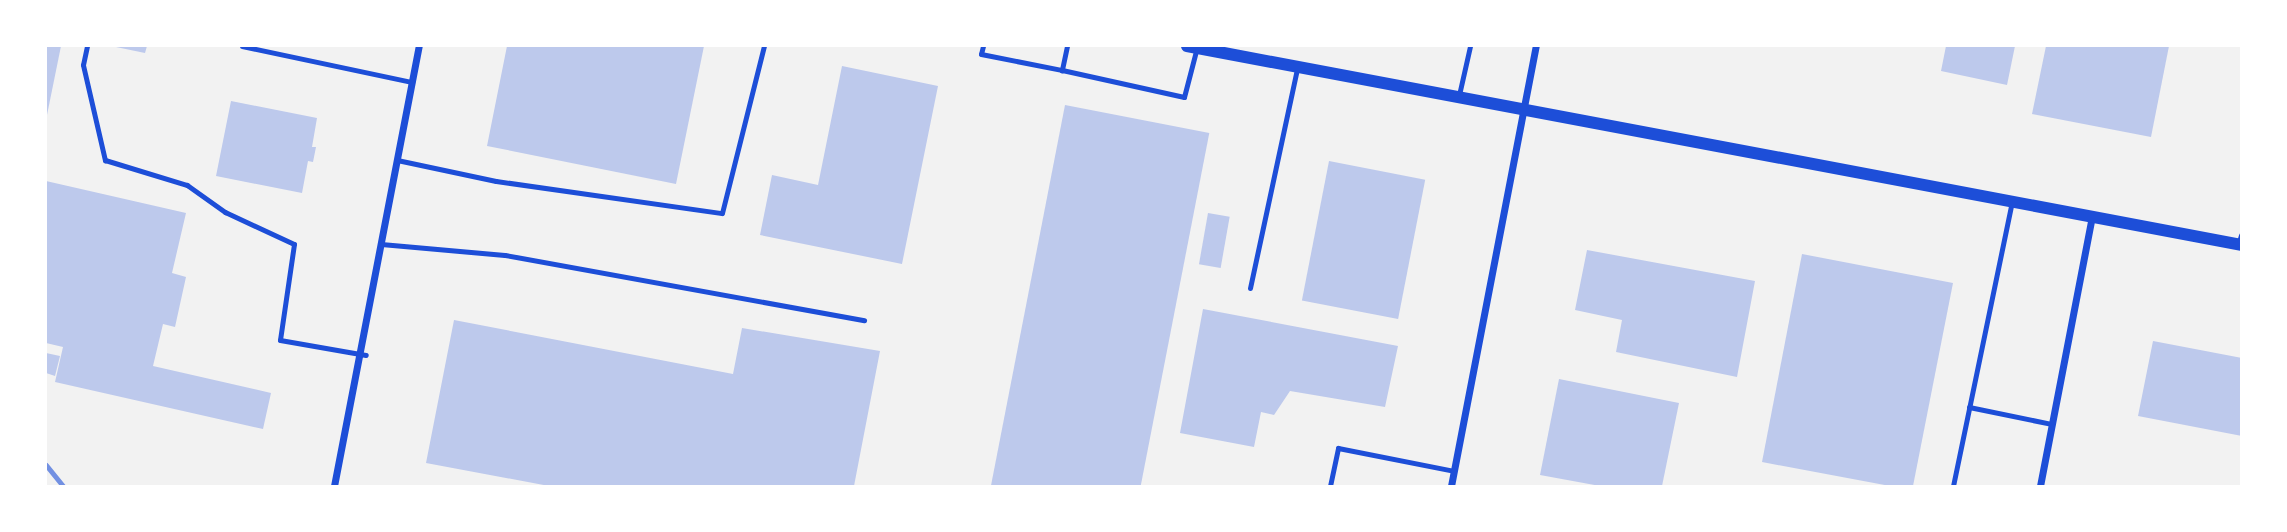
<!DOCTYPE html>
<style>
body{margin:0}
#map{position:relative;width:2287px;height:532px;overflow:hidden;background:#f2f2f2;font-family:"Public Sans",sans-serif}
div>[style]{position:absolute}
.building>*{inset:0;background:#bdc9ec;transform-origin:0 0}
.service>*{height:5px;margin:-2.5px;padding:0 2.5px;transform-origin:2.5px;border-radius:2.5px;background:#1d4ed8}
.minor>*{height:7px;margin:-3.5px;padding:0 3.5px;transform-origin:3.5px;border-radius:3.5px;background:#1d4ed8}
.tertiary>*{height:12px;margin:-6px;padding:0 6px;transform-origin:6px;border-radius:6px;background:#1d4ed8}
.rail>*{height:5px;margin:-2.5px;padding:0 2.5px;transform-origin:2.5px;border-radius:2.5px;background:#7290e2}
span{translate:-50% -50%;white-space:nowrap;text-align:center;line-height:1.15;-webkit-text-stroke:7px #fff;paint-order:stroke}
.frame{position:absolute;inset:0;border:47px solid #fff;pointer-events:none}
</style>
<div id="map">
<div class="building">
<div style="clip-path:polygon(46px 46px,61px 46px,47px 115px,46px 115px)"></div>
<div style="clip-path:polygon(507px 46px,704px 46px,676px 184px,487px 146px)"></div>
<div style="clip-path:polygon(1946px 46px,2015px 46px,2007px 85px,1941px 71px)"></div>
<div style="clip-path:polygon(2046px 46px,2169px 46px,2151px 137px,2032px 114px)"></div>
<div style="clip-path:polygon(116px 47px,116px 46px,147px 46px,145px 53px)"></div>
<div style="clip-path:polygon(842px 66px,938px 86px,902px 264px,760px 235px,772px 175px,818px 185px)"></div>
<div style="clip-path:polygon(231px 101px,317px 118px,312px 147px,316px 147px,313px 162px,308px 161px,302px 193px,216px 176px)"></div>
<div style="left:1065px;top:105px;width:147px;height:388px;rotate:11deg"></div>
<div style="left:1329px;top:161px;width:98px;height:142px;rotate:11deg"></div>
<div style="clip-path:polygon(46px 181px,186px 213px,172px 273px,186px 277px,175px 327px,163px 324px,153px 366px,271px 393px,263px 429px,55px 382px,63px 347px,46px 343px)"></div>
<div style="left:1208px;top:213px;width:22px;height:52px;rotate:10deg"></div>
<div style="clip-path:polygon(1587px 250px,1755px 281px,1737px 377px,1616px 352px,1622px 320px,1575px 310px)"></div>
<div style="clip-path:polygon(1802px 254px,1953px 283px,1913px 486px,1890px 486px,1762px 462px)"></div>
<div style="clip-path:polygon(1203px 309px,1398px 346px,1385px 407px,1290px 391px,1274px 415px,1261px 412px,1254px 447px,1180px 433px)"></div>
<div style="clip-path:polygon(454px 320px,733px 374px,742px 328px,880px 351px,854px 486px,549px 486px,426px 463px)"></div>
<div style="clip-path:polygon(2153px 341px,2242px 358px,2242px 436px,2138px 416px)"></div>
<div style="clip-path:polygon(46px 353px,60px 356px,55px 376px,46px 373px)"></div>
<div style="clip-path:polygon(1559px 379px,1679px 403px,1662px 486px,1600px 486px,1540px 475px)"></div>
</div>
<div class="service">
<div style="left:87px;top:46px;width:19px;rotate:102deg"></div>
<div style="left:83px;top:65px;width:98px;rotate:77deg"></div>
<div style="left:105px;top:160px;width:86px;rotate:17deg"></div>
<div style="left:187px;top:185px;width:47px;rotate:35.4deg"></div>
<div style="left:225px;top:212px;width:76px;rotate:24.9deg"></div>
<div style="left:294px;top:244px;width:97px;rotate:98.3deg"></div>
<div style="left:280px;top:340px;width:87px;rotate:9.9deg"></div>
<div style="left:242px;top:46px;width:174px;rotate:12deg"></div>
<div style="left:983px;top:46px;width:8px;rotate:104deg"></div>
<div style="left:981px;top:54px;width:83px;rotate:11.2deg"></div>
<div style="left:1067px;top:46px;width:25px;rotate:102deg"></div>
<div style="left:1062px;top:70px;width:125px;rotate:12.5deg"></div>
<div style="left:1184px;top:97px;width:52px;rotate:-75.4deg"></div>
<div style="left:1459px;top:95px;width:50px;rotate:-77.3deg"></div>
<div style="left:397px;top:160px;width:101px;rotate:12deg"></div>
<div style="left:496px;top:181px;width:228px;rotate:8.1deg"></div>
<div style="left:722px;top:213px;width:172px;rotate:-75.9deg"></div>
<div style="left:381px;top:244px;width:124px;rotate:5.1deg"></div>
<div style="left:505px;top:255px;width:365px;rotate:10.3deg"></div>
<div style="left:1250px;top:288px;width:225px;rotate:-77.9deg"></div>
<div style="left:1969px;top:407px;width:85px;rotate:11.6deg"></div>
<div style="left:1330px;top:486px;width:39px;rotate:-78deg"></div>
<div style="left:1338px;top:448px;width:118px;rotate:11.2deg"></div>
<div style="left:1953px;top:486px;width:290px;rotate:-78.3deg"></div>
</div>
<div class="minor">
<div style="left:2239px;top:245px;width:10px;rotate:-73deg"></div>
<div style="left:334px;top:486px;width:448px;rotate:-79.1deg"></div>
<div style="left:1451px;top:486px;width:448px;rotate:-79.1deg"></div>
<div style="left:2040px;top:486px;width:274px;rotate:-79.1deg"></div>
</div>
<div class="tertiary">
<div style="left:1187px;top:46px;width:1074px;rotate:10.68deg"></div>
</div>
<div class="rail">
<div style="left:46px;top:465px;width:27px;rotate:51deg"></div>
</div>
<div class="frame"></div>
</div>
